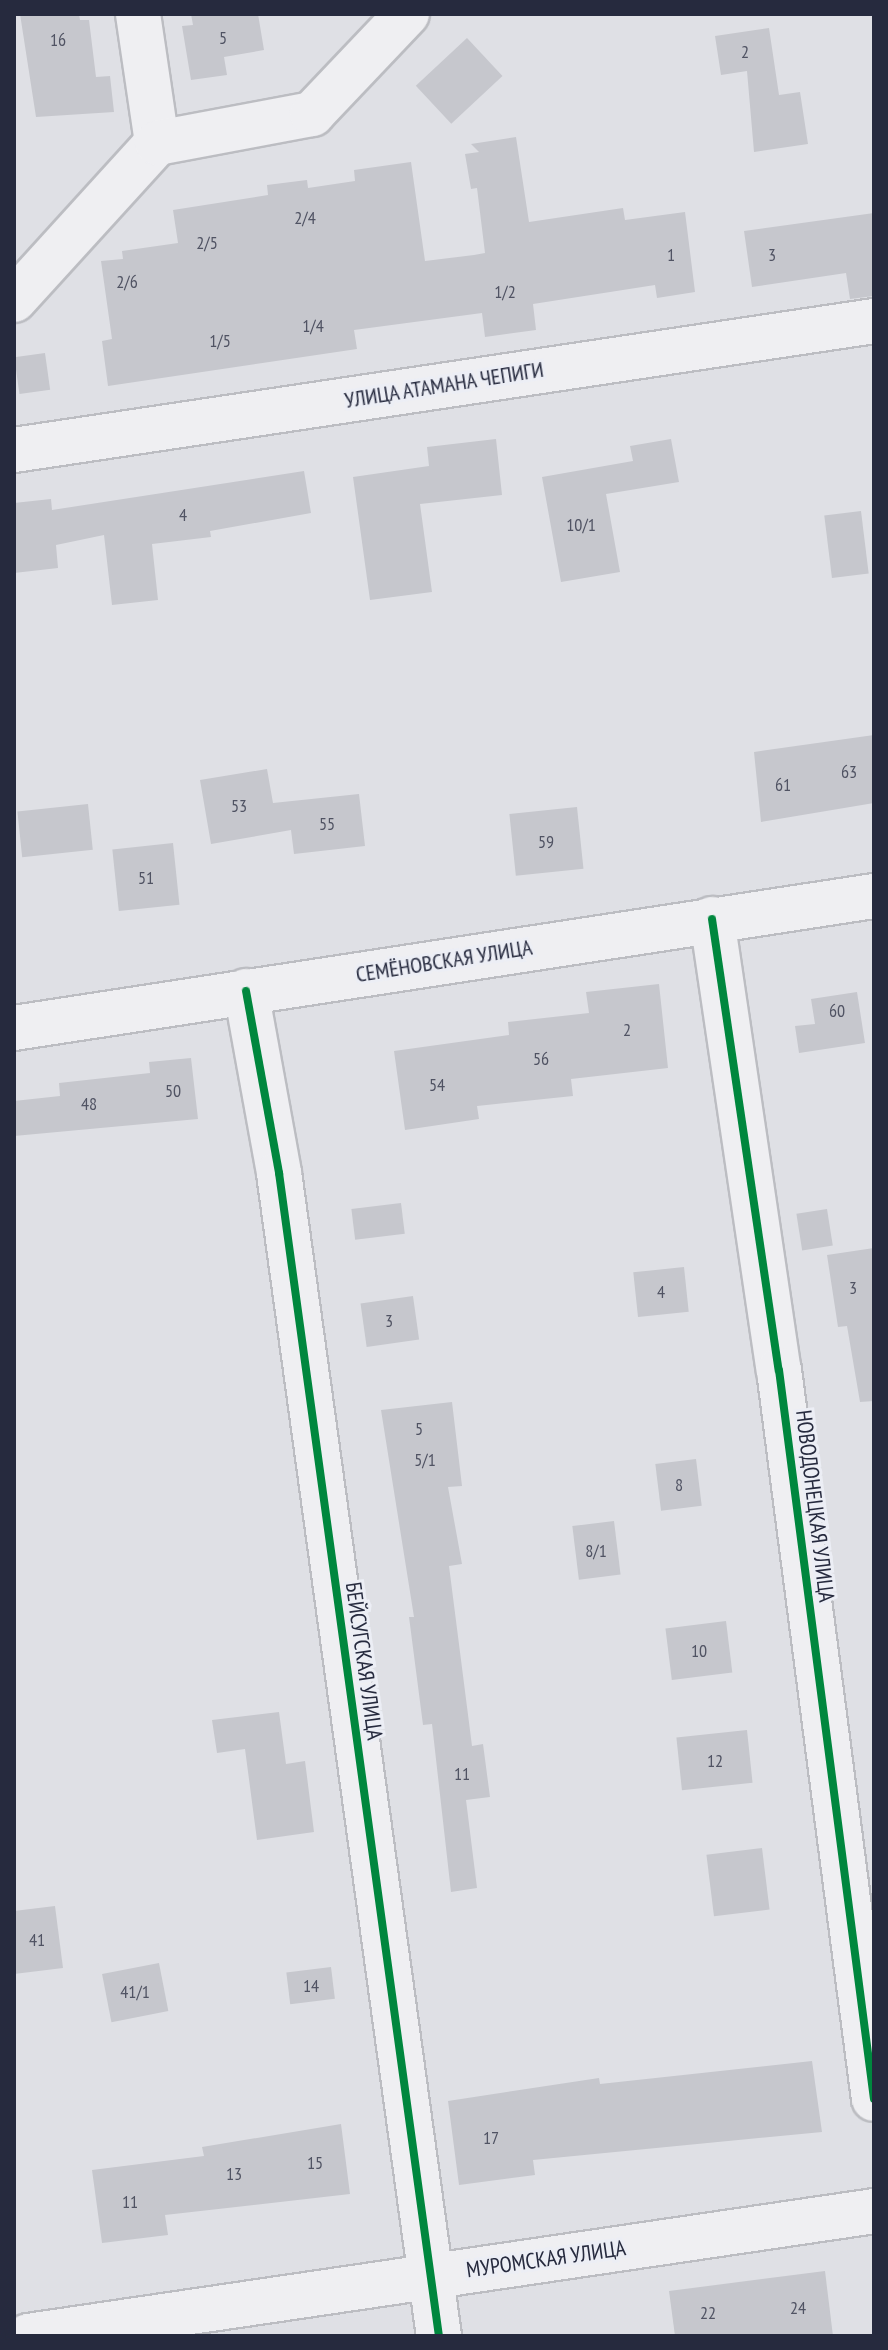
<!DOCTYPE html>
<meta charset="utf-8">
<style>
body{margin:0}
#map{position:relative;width:888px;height:2350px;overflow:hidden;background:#dfe0e5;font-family:"PT Sans Narrow",sans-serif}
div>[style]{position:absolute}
.building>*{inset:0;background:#c6c7cd;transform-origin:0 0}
.roads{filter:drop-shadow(2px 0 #bcbdc2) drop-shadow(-2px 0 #bcbdc2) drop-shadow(0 2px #bcbdc2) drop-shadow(0 -2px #bcbdc2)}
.minor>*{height:44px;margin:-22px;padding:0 22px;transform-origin:22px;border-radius:22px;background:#efeff2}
.cycleway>*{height:8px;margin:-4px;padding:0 4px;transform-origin:4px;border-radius:4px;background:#00873e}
span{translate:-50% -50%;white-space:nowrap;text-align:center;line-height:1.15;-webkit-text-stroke:6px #eceef5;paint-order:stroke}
.number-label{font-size:18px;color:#505363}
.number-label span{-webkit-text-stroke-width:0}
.street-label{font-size:22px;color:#262a3e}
.frame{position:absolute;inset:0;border:16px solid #262a3e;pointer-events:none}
</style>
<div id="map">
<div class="building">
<div style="clip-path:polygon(20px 14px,79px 14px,80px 20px,89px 20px,96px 77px,110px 76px,114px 112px,36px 117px)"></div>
<div style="clip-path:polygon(191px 14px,258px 14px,264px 50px,224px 57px,227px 75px,191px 80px,182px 26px,193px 25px)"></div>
<div style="clip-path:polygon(769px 28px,779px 95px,800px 92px,808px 144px,754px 152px,747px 71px,721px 75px,715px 36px)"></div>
<div style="left:467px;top:38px;width:52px;height:70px;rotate:47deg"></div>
<div style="clip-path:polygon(516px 137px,529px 222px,623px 208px,625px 220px,685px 212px,695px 292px,657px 298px,655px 285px,533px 304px,536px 330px,485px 337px,482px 313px,354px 330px,357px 349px,108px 386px,102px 341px,112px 339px,101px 261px,123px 259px,122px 251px,178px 243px,173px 210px,268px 195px,267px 185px,307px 180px,308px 188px,355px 181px,354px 170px,411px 162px,425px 261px,474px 255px,485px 253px,477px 188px,471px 189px,465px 154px,479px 152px,471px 144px)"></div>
<div style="clip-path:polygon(874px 213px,874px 296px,850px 299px,846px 273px,752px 287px,744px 231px)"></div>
<div style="left:45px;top:353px;width:37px;height:31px;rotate:82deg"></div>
<div style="clip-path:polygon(496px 439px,502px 495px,420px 504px,432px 592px,370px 600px,353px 477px,429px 466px,427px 447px)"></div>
<div style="clip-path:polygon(671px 439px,679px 482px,606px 494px,620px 572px,561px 582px,542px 477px,633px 461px,630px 446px)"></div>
<div style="clip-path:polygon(304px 471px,311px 513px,210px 531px,211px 537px,152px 544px,158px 600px,112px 605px,104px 535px,56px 545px,58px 568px,14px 573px,14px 503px,51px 499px,52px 510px)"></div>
<div style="left:861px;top:511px;width:63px;height:37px;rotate:83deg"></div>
<div style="clip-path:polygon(874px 735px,874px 803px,761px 822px,754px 752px)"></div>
<div style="clip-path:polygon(267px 769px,273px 803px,359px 794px,365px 846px,294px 854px,291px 830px,211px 844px,200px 780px)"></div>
<div style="left:88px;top:804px;width:46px;height:71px;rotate:84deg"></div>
<div style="left:577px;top:807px;width:62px;height:68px;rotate:84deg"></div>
<div style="left:173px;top:843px;width:62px;height:61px;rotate:84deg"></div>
<div style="clip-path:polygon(659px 984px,668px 1068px,571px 1079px,573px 1096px,477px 1106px,479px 1119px,405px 1130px,394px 1051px,509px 1035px,508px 1022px,589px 1013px,586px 992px)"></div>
<div style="clip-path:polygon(857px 992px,865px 1043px,799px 1053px,795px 1026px,815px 1024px,811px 999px)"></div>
<div style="clip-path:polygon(191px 1058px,198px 1119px,14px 1136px,14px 1101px,60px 1096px,59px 1083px,150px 1073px,149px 1062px)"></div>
<div style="left:401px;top:1203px;width:31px;height:50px;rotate:83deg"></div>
<div style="left:827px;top:1209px;width:37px;height:31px;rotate:81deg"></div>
<div style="clip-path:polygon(874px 1248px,874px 1401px,860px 1402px,847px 1326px,838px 1327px,827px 1255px)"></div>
<div style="left:684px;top:1267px;width:45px;height:51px;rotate:84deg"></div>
<div style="left:413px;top:1296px;width:44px;height:53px;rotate:82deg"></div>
<div style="clip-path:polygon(452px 1402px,462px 1486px,448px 1487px,462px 1564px,449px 1566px,472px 1746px,483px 1744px,490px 1797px,466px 1800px,477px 1888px,451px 1892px,432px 1724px,423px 1725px,409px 1617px,414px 1617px,381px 1410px)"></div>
<div style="left:696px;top:1459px;width:47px;height:41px;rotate:83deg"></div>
<div style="left:614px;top:1521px;width:54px;height:42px;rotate:83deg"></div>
<div style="left:726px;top:1621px;width:52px;height:61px;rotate:83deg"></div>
<div style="clip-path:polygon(279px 1712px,286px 1764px,305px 1761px,314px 1832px,257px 1840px,245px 1749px,217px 1753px,212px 1720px)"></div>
<div style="left:747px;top:1730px;width:53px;height:71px;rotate:84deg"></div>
<div style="left:762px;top:1848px;width:62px;height:56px;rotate:83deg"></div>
<div style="clip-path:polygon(55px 1906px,63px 1968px,14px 1974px,14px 1911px)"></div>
<div style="left:159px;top:1963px;width:49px;height:58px;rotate:79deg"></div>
<div style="left:331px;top:1967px;width:32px;height:45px;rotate:83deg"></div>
<div style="clip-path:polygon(812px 2061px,822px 2132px,533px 2160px,535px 2175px,459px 2185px,448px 2101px,599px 2078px,600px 2084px)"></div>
<div style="clip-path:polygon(341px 2124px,350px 2194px,165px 2215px,168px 2235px,102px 2243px,92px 2170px,204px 2156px,202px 2147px)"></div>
<div style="clip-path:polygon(825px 2271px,833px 2336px,675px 2336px,669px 2291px)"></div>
</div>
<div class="roads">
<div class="minor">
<div style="left:138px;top:14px;width:130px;rotate:81.6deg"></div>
<div style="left:14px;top:300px;width:212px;rotate:-47.7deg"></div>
<div style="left:157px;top:143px;width:158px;rotate:-10.6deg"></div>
<div style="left:312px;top:114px;width:138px;rotate:-46.5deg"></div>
<div style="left:14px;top:450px;width:870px;rotate:-8.53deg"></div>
<div style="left:712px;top:919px;width:456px;rotate:81.6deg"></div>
<div style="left:779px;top:1370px;width:735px;rotate:82.58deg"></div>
<div style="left:246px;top:991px;width:185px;rotate:79.7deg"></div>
<div style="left:279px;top:1173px;width:1174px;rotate:82.17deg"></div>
<div style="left:14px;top:1028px;width:870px;rotate:-8.73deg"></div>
<div style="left:28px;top:2336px;width:855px;rotate:-8.4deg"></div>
</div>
</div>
<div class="cycleway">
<div style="left:712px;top:919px;width:456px;rotate:81.6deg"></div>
<div style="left:779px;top:1370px;width:735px;rotate:82.58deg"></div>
<div style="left:246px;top:991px;width:185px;rotate:79.7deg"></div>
<div style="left:279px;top:1173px;width:1174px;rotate:82.17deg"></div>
</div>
<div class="number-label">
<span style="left:223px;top:38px">5</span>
<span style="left:58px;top:40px">16</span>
<span style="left:745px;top:52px">2</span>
<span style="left:305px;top:218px">2/4</span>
<span style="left:207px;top:243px">2/5</span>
<span style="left:671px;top:255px">1</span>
<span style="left:772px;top:255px">3</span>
<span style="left:127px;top:282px">2/6</span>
<span style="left:505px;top:292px">1/2</span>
<span style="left:313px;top:326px">1/4</span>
<span style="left:220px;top:341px">1/5</span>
<span style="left:183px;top:515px">4</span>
<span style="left:581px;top:525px">10/1</span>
<span style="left:849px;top:772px">63</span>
<span style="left:783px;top:785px">61</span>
<span style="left:239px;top:806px">53</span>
<span style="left:327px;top:824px">55</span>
<span style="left:546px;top:842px">59</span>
<span style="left:146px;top:878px">51</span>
<span style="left:837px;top:1011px">60</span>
<span style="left:627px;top:1030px">2</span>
<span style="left:541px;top:1059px">56</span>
<span style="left:437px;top:1085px">54</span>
<span style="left:173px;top:1091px">50</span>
<span style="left:89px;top:1104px">48</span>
<span style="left:853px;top:1288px">3</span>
<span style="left:661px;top:1292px">4</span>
<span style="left:389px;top:1321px">3</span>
<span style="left:419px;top:1429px">5</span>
<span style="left:425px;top:1460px">5/1</span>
<span style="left:679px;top:1485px">8</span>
<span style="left:596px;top:1551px">8/1</span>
<span style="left:699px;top:1651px">10</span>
<span style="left:715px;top:1761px">12</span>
<span style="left:462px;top:1774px">11</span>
<span style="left:37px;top:1940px">41</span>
<span style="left:311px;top:1986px">14</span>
<span style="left:135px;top:1992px">41/1</span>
<span style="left:491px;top:2138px">17</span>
<span style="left:315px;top:2163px">15</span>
<span style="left:234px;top:2174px">13</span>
<span style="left:130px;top:2202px">11</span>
<span style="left:798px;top:2308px">24</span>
<span style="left:708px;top:2313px">22</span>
</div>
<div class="street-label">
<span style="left:444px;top:385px;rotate:-9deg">УЛИЦА АТАМАНА ЧЕПИГИ</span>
<span style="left:444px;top:961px;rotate:-9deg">СЕМЁНОВСКАЯ УЛИЦА</span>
<span style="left:815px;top:1506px;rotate:83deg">НОВОДОНЕЦКАЯ УЛИЦА</span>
<span style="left:364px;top:1661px;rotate:82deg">БЕЙСУГСКАЯ УЛИЦА</span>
<span style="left:546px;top:2259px;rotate:-8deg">МУРОМСКАЯ УЛИЦА</span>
</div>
<div class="frame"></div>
</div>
